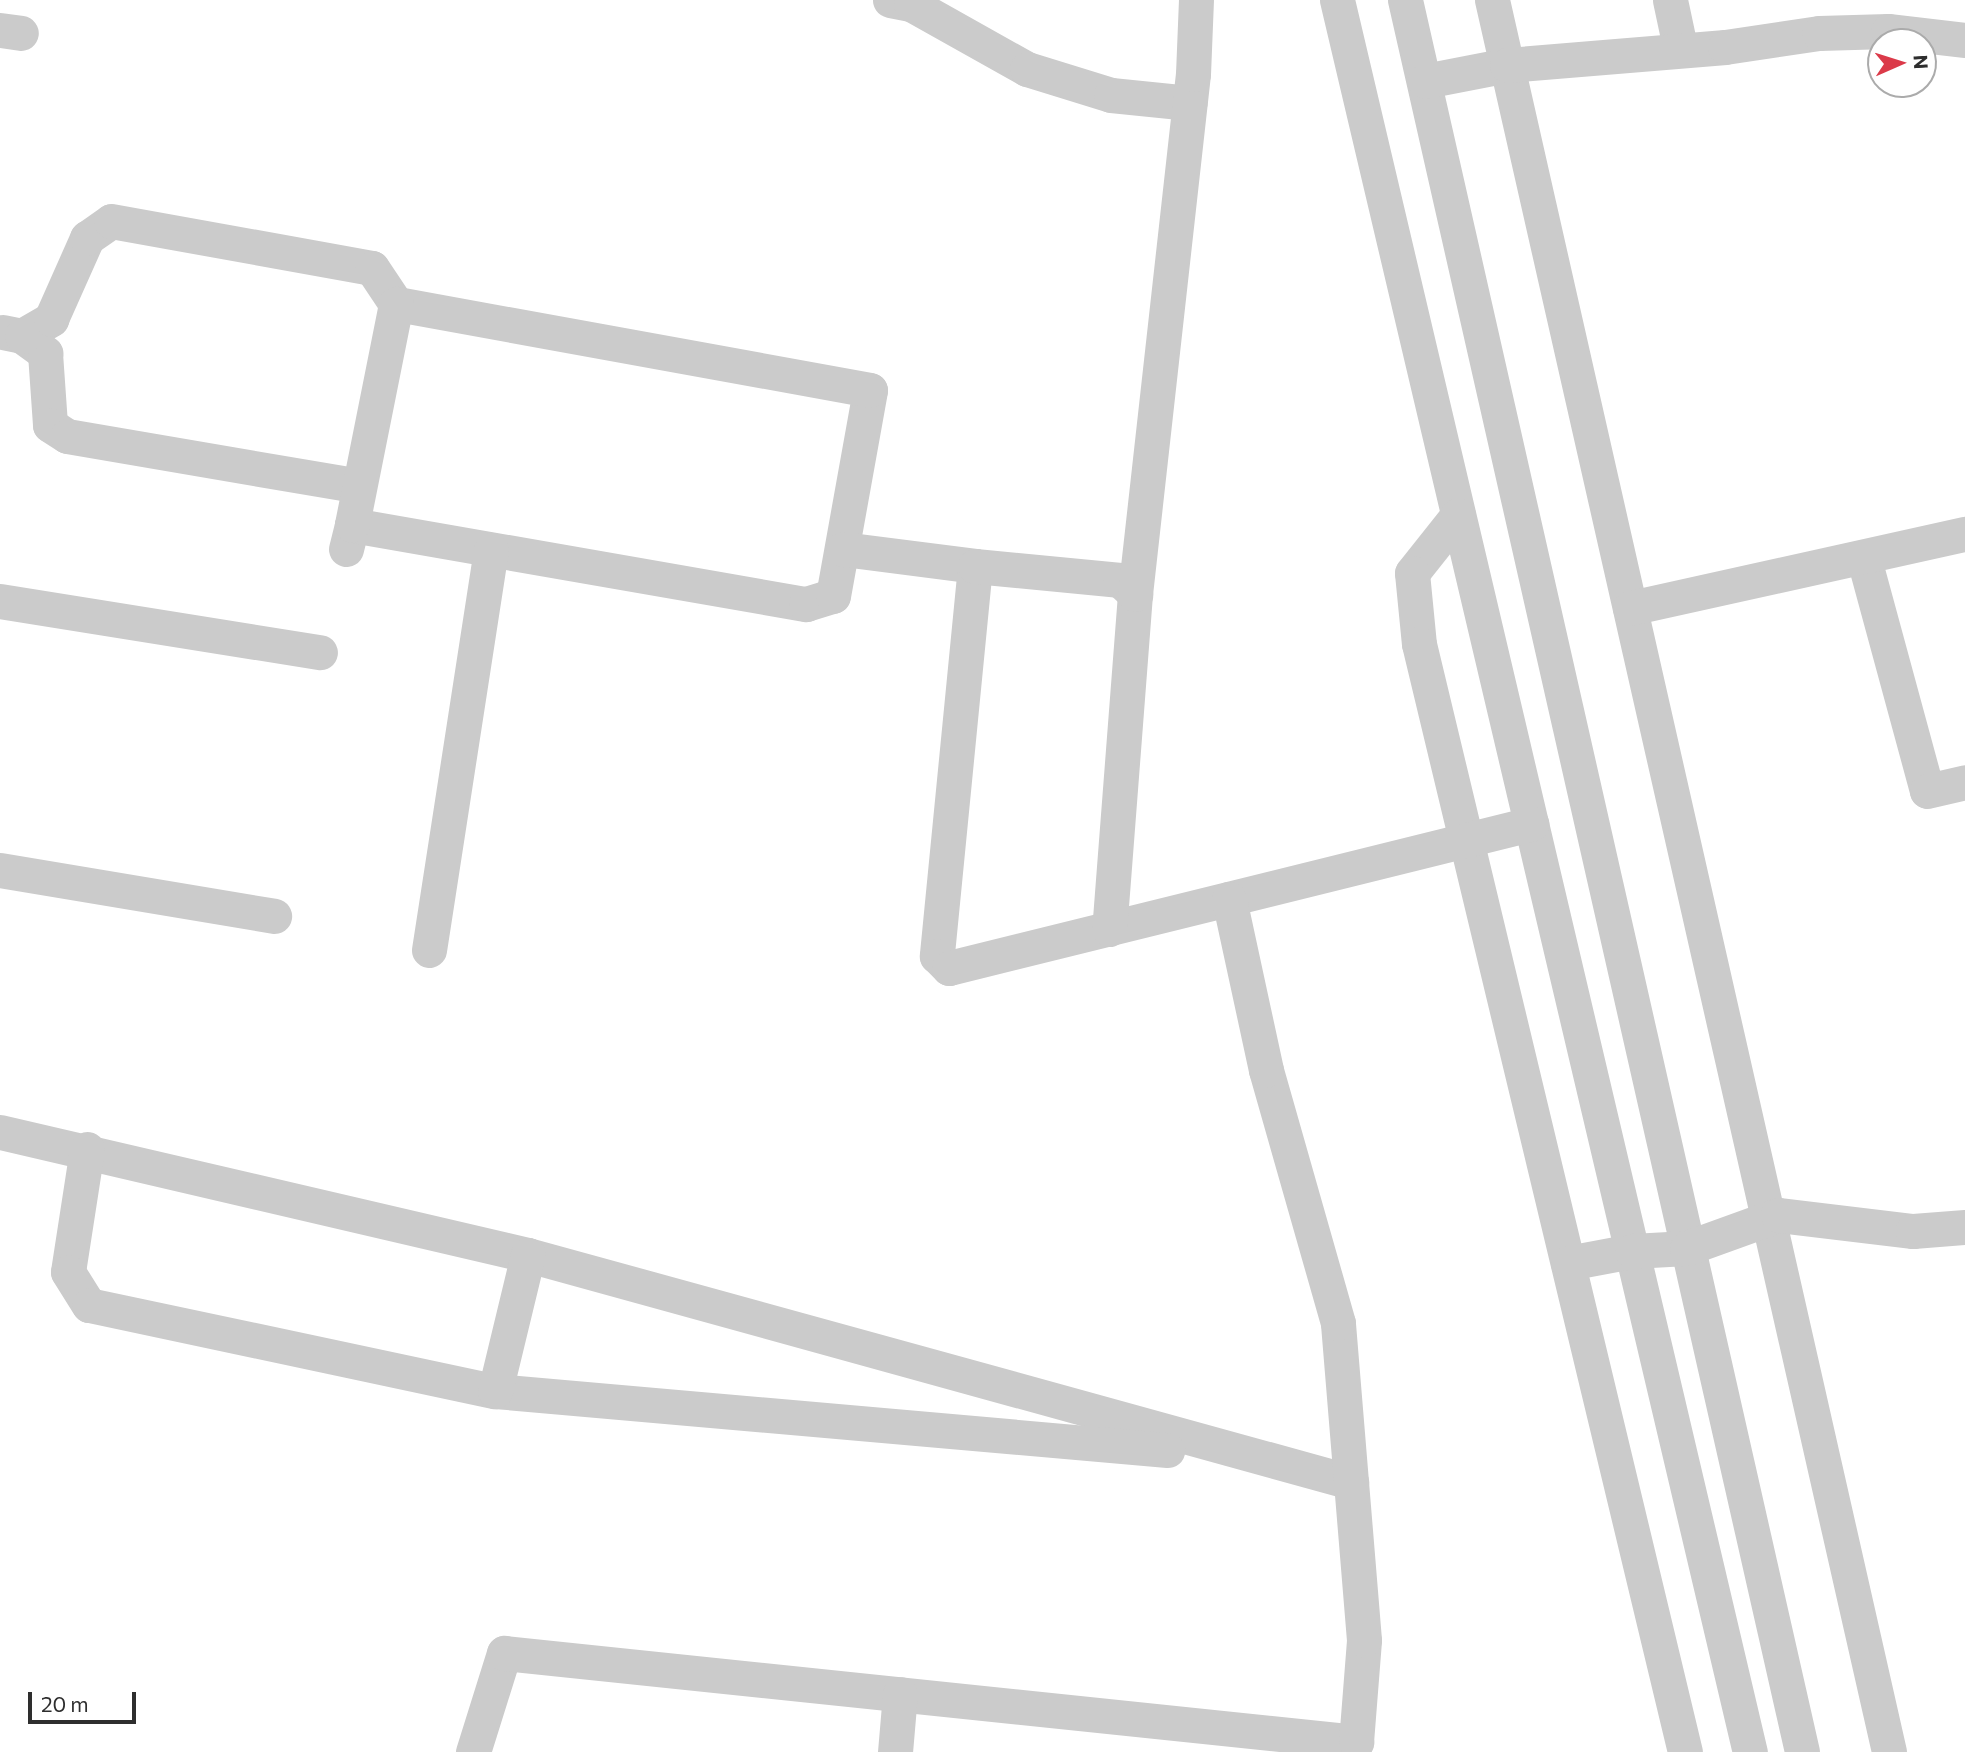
<!DOCTYPE html>
<style>
body{margin:0}
#map{position:relative;width:1965px;height:1752px;overflow:hidden;background:#fff;font-family:Commissioner,sans-serif}
div>[style]{position:absolute}
.minor>*{height:35px;margin:-17.5px;padding:0 17.5px;transform-origin:17.5px;border-radius:17.5px;background:#cbcbcb}
span{translate:-50% -50%;white-space:nowrap;text-align:center;line-height:1.15;-webkit-text-stroke:7px #fff;paint-order:stroke}
.north{position:absolute;left:1867px;top:28px;width:70px;height:70px;box-sizing:border-box;background:#fff;border:2px solid #ababab;border-radius:50%;rotate:87deg;font-size:19px;font-weight:700;line-height:28px;text-align:center;color:#2e2e2e}
.north::after{content:'';display:block;margin:auto;width:24px;height:32px;background:#db3a49;clip-path:polygon(50% 0,100% 100%,50% 72%,0 100%)}
.scale{position:absolute;left:28px;top:1692px;width:108px;height:32px;box-sizing:border-box;border:4px solid #2e2e2e;border-top:0;padding-left:9px;font-size:21px;line-height:24px;white-space:nowrap;color:#2e2e2e;-webkit-text-stroke:5px #fff;paint-order:stroke}
</style>
<div id="map">
<div class="minor">
<div style="left:890px;top:0;width:21px;rotate:11deg"></div>
<div style="left:911px;top:4px;width:133px;rotate:29.3deg"></div>
<div style="left:1027px;top:69px;width:88px;rotate:17.2deg"></div>
<div style="left:1111px;top:95px;width:79px;rotate:5.8deg"></div>
<div style="left:1337px;top:0;width:1800px;rotate:76.74deg"></div>
<div style="left:1405px;top:0;width:1796px;rotate:77.23deg"></div>
<div style="left:1492px;top:0;width:1796px;rotate:77.23deg"></div>
<div style="left:1670px;top:0;width:48px;rotate:78deg"></div>
<div style="left:0;top:30px;width:21px;rotate:8deg"></div>
<div style="left:1425px;top:81px;width:84px;rotate:-11deg"></div>
<div style="left:1507px;top:65px;width:219px;rotate:-4.7deg"></div>
<div style="left:1725px;top:47px;width:95px;rotate:-8.5deg"></div>
<div style="left:1819px;top:33px;width:69px;rotate:-1.7deg"></div>
<div style="left:1888px;top:31px;width:78px;rotate:6.7deg"></div>
<div style="left:3px;top:332px;width:19px;rotate:12deg"></div>
<div style="left:22px;top:336px;width:29px;rotate:36deg"></div>
<div style="left:45px;top:353px;width:72px;rotate:86deg"></div>
<div style="left:50px;top:425px;width:20px;rotate:33deg"></div>
<div style="left:67px;top:436px;width:296px;rotate:9.7deg"></div>
<div style="left:22px;top:336px;width:34px;rotate:-30deg"></div>
<div style="left:51px;top:319px;width:89px;rotate:-66deg"></div>
<div style="left:87px;top:238px;width:29px;rotate:-35deg"></div>
<div style="left:111px;top:221px;width:265px;rotate:10.2deg"></div>
<div style="left:372px;top:268px;width:43px;rotate:56.3deg"></div>
<div style="left:1458px;top:515px;width:74px;rotate:128.4deg"></div>
<div style="left:1412px;top:573px;width:71px;rotate:84.4deg"></div>
<div style="left:1419px;top:644px;width:1139px;rotate:76.5deg"></div>
<div style="left:346px;top:549px;width:25px;rotate:-76deg"></div>
<div style="left:352px;top:525px;width:461px;rotate:9.9deg"></div>
<div style="left:806px;top:604px;width:28px;rotate:-17deg"></div>
<div style="left:833px;top:596px;width:209px;rotate:-79.8deg"></div>
<div style="left:870px;top:390px;width:482px;rotate:-169.7deg"></div>
<div style="left:396px;top:304px;width:225px;rotate:101.3deg"></div>
<div style="left:843px;top:549px;width:133px;rotate:7.3deg"></div>
<div style="left:975px;top:566px;width:392px;rotate:95.6deg"></div>
<div style="left:937px;top:956px;width:17px;rotate:45deg"></div>
<div style="left:949px;top:968px;width:600px;rotate:-13.9deg"></div>
<div style="left:1864px;top:559px;width:240px;rotate:74.8deg"></div>
<div style="left:1927px;top:791px;width:39px;rotate:-13deg"></div>
<div style="left:975px;top:566px;width:146px;rotate:5.5deg"></div>
<div style="left:1120px;top:580px;width:21px;rotate:43deg"></div>
<div style="left:1135px;top:594px;width:336px;rotate:94.4deg"></div>
<div style="left:1135px;top:594px;width:523px;rotate:-83.64deg"></div>
<div style="left:1193px;top:74px;width:74px;rotate:-87.7deg"></div>
<div style="left:0;top:601px;width:324px;rotate:9.1deg"></div>
<div style="left:1630px;top:608px;width:343px;rotate:-12.5deg"></div>
<div style="left:0;top:870px;width:278px;rotate:9.5deg"></div>
<div style="left:429px;top:950px;width:405px;rotate:-81.2deg"></div>
<div style="left:0;top:1132px;width:542px;rotate:13.11deg"></div>
<div style="left:528px;top:1255px;width:854px;rotate:15.42deg"></div>
<div style="left:87px;top:1149px;width:124px;rotate:98.8deg"></div>
<div style="left:68px;top:1272px;width:39px;rotate:58deg"></div>
<div style="left:89px;top:1305px;width:415px;rotate:12deg"></div>
<div style="left:495px;top:1391px;width:675px;rotate:5.02deg"></div>
<div style="left:1568px;top:1263px;width:65px;rotate:-10.6deg"></div>
<div style="left:1632px;top:1251px;width:55px;rotate:-3.1deg"></div>
<div style="left:1687px;top:1248px;width:97px;rotate:-19.9deg"></div>
<div style="left:1778px;top:1215px;width:136px;rotate:6.8deg"></div>
<div style="left:1913px;top:1231px;width:52px;rotate:-4.4deg"></div>
<div style="left:495px;top:1391px;width:140px;rotate:-76.4deg"></div>
<div style="left:473px;top:1752px;width:104px;rotate:-72.6deg"></div>
<div style="left:504px;top:1653px;width:857px;rotate:5.96deg"></div>
<div style="left:1356px;top:1742px;width:102px;rotate:-85.5deg"></div>
<div style="left:1364px;top:1640px;width:318px;rotate:-94.7deg"></div>
<div style="left:1338px;top:1323px;width:263px;rotate:-105.9deg"></div>
<div style="left:1266px;top:1070px;width:175px;rotate:-102.2deg"></div>
<div style="left:895px;top:1752px;width:58px;rotate:-85.1deg"></div>
</div>
<div class="north">N</div>
<div class="scale">20 m</div>
</div>
